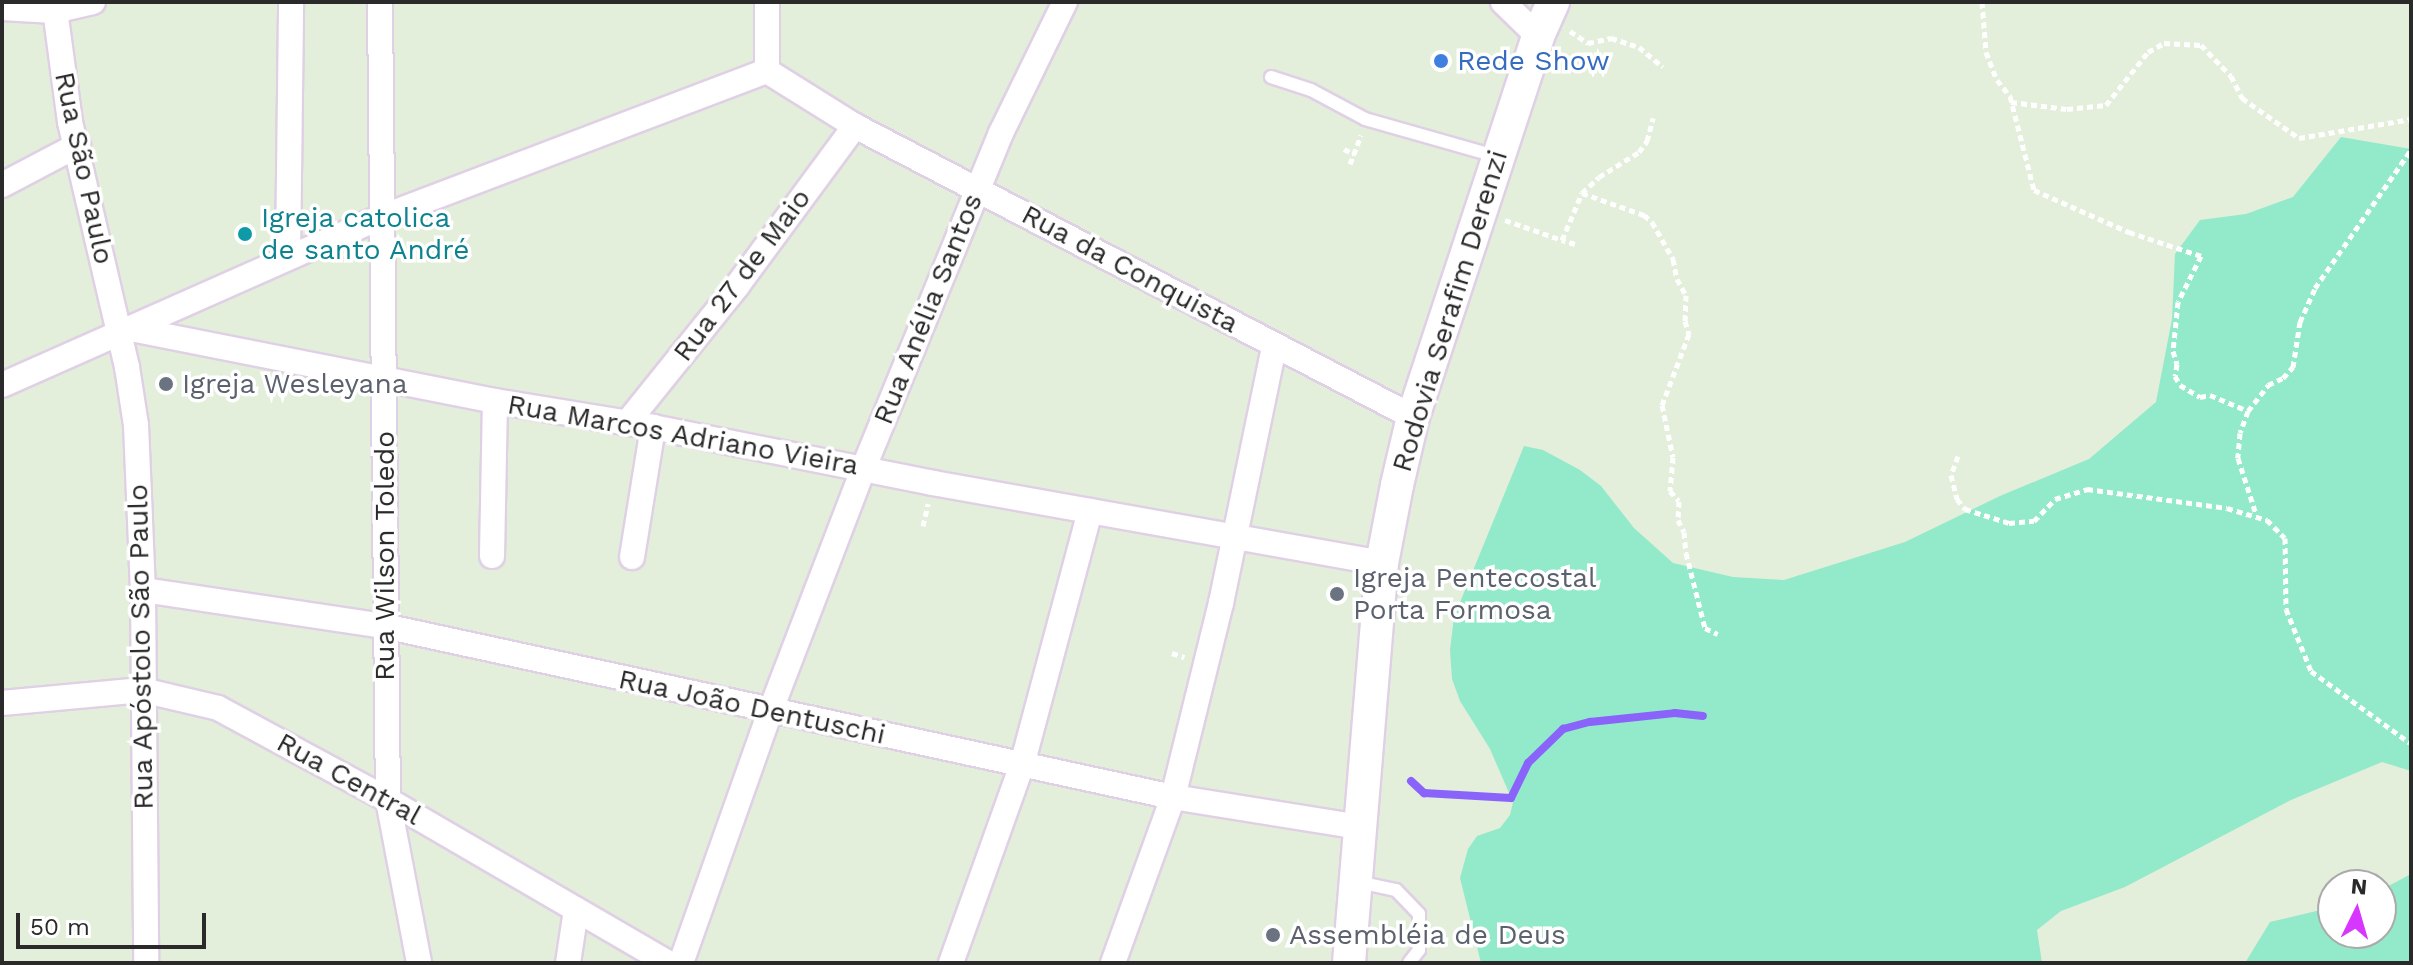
<!DOCTYPE html>
<meta charset="utf-8">
<style>
body{margin:0}
#map{position:relative;width:2413px;height:965px;overflow:hidden;background:#e3eedb;font-family:"Work Sans",sans-serif}
div>[style]{position:absolute}
.green>*{inset:0;background:#92eaca}
.stream>*{height:8px;margin:-4px;padding:0 4px;transform-origin:4px;border-radius:4px;background:#8963fa}
.path>*{height:5px;margin-top:-2.5px;transform-origin:0;background:repeating-linear-gradient(90deg,#fff 0 6px,transparent 0 10px)}
.roads{filter:drop-shadow(2px 0 #e0d0e5) drop-shadow(-2px 0 #e0d0e5) drop-shadow(0 2px #e0d0e5) drop-shadow(0 -2px #e0d0e5)}
.service>*{height:12px;margin:-6px;padding:0 6px;transform-origin:6px;border-radius:6px;background:#fff}
.minor>*{height:24px;margin:-12px;padding:0 12px;transform-origin:12px;border-radius:12px;background:#fff}
.secondary>*{height:32px;margin:-16px;padding:0 16px;transform-origin:16px;border-radius:16px;background:#fff}
.dots>*{width:22px;height:22px;translate:-50% -50%;box-sizing:border-box;border:4px solid #fff;border-radius:50%}
span{translate:-50% -50%;white-space:nowrap;text-align:center;line-height:1.15;-webkit-text-stroke:7px #fff;paint-order:stroke}
.shop-label{font-size:28px;color:#366cbe}
.left{translate:0 -50%;text-align:left}
.street-label{font-size:28px;color:#2a2a2a}
.culture-label{font-size:28px;color:#0d838f}
.worship-label{font-size:28px;color:#5b616d}
.frame{position:absolute;inset:0;border:4px solid #2a2a2a;pointer-events:none}
.north{position:absolute;left:2317px;top:869px;width:80px;height:80px;box-sizing:border-box;background:#fff;border:2px solid #aaa;border-radius:50%;rotate:5deg;font-size:22px;font-weight:700;line-height:32px;text-align:center;color:#2a2a2a}
.north::after{content:'';display:block;margin:auto;width:28px;height:36px;background:#d736ff;clip-path:polygon(50% 0,100% 100%,50% 72%,0 100%)}
.scale{position:absolute;left:16px;top:913px;width:190px;height:36px;box-sizing:border-box;border:4px solid #2a2a2a;border-top:0;padding-left:10px;font-size:24px;line-height:28px;white-space:nowrap;color:#2a2a2a;-webkit-text-stroke:6px #fff;paint-order:stroke}
</style>
<div id="map">
<div class="green">
<div style="clip-path:polygon(2341px 137px,2411px 149px,2411px 771px,2382px 762px,2291px 800px,2125px 887px,2061px 911px,2037px 930px,2042px 963px,1481px 963px,1460px 878px,1468px 849px,1477px 836px,1500px 828px,1510px 815px,1513px 802px,1490px 749px,1460px 701px,1452px 679px,1450px 650px,1454px 617px,1524px 446px,1543px 450px,1580px 470px,1601px 486px,1634px 528px,1673px 563px,1733px 577px,1784px 580px,1905px 542px,2000px 496px,2089px 459px,2156px 402px,2172px 319px,2175px 254px,2200px 220px,2246px 214px,2293px 197px)"></div>
<div style="clip-path:polygon(2411px 874px,2411px 963px,2245px 963px,2270px 922px,2333px 907px,2333px 933px,2381px 933px,2381px 890px)"></div>
</div>
<div class="stream">
<div style="left:1411px;top:781px;width:18px;rotate:43deg"></div>
<div style="left:1424px;top:793px;width:87px;rotate:3.3deg"></div>
<div style="left:1511px;top:798px;width:39px;rotate:-64deg"></div>
<div style="left:1528px;top:763px;width:49px;rotate:-44.2deg"></div>
<div style="left:1563px;top:729px;width:28px;rotate:-15deg"></div>
<div style="left:1590px;top:722px;width:85px;rotate:-6deg"></div>
<div style="left:1675px;top:713px;width:28px;rotate:6deg"></div>
</div>
<div class="path">
<div style="left:1982px;top:2px;width:50px;rotate:85.4deg"></div>
<div style="left:1986px;top:52px;width:30px;rotate:69deg"></div>
<div style="left:1997px;top:80px;width:21px;rotate:51deg"></div>
<div style="left:2010px;top:96px;width:97px;rotate:75.7deg"></div>
<div style="left:2034px;top:190px;width:104px;rotate:23.9deg"></div>
<div style="left:2129px;top:232px;width:76px;rotate:18.4deg"></div>
<div style="left:2201px;top:256px;width:51px;rotate:116.6deg"></div>
<div style="left:2178px;top:302px;width:49px;rotate:95.8deg"></div>
<div style="left:2173px;top:351px;width:14px;rotate:73deg"></div>
<div style="left:2177px;top:364px;width:12px;rotate:99deg"></div>
<div style="left:2175px;top:376px;width:10px;rotate:61deg"></div>
<div style="left:2180px;top:385px;width:23px;rotate:31deg"></div>
<div style="left:2200px;top:397px;width:10px;rotate:-11deg"></div>
<div style="left:2210px;top:395px;width:41px;rotate:22.8deg"></div>
<div style="left:2248px;top:411px;width:33px;rotate:-52deg"></div>
<div style="left:2268px;top:385px;width:17px;rotate:-25deg"></div>
<div style="left:2283px;top:378px;width:15px;rotate:-48deg"></div>
<div style="left:2293px;top:367px;width:46px;rotate:-81.2deg"></div>
<div style="left:2300px;top:322px;width:37px;rotate:-66deg"></div>
<div style="left:2315px;top:288px;width:168px;rotate:-55.2deg"></div>
<div style="left:1570px;top:31px;width:22px;rotate:34deg"></div>
<div style="left:1588px;top:43px;width:24px;rotate:-12deg"></div>
<div style="left:1611px;top:38px;width:29px;rotate:18deg"></div>
<div style="left:1639px;top:47px;width:31px;rotate:40deg"></div>
<div style="left:2011px;top:102px;width:56px;rotate:7.1deg"></div>
<div style="left:2067px;top:109px;width:39px;rotate:-6deg"></div>
<div style="left:2106px;top:105px;width:68px;rotate:-51.6deg"></div>
<div style="left:2148px;top:52px;width:18px;rotate:-29deg"></div>
<div style="left:2164px;top:43px;width:37px;rotate:3deg"></div>
<div style="left:2201px;top:45px;width:43px;rotate:45.9deg"></div>
<div style="left:2231px;top:76px;width:25px;rotate:63deg"></div>
<div style="left:2242px;top:98px;width:70px;rotate:35.1deg"></div>
<div style="left:2299px;top:138px;width:114px;rotate:-9.6deg"></div>
<div style="left:1344px;top:149px;width:11px;rotate:27deg"></div>
<div style="left:1350px;top:164px;width:31px;rotate:-69deg"></div>
<div style="left:1582px;top:193px;width:66px;rotate:19.5deg"></div>
<div style="left:1644px;top:215px;width:11px;rotate:41deg"></div>
<div style="left:1652px;top:222px;width:43px;rotate:60.4deg"></div>
<div style="left:1673px;top:259px;width:20px;rotate:79deg"></div>
<div style="left:1677px;top:279px;width:18px;rotate:61deg"></div>
<div style="left:1686px;top:295px;width:26px;rotate:92deg"></div>
<div style="left:1685px;top:321px;width:14px;rotate:73deg"></div>
<div style="left:1689px;top:334px;width:76px;rotate:110.8deg"></div>
<div style="left:1662px;top:405px;width:53px;rotate:78.1deg"></div>
<div style="left:1673px;top:457px;width:34px;rotate:95deg"></div>
<div style="left:1670px;top:491px;width:13px;rotate:48deg"></div>
<div style="left:1679px;top:501px;width:19px;rotate:93deg"></div>
<div style="left:1678px;top:520px;width:13px;rotate:63deg"></div>
<div style="left:1684px;top:532px;width:21px;rotate:85deg"></div>
<div style="left:1686px;top:553px;width:77px;rotate:75.8deg"></div>
<div style="left:1705px;top:628px;width:14px;rotate:25deg"></div>
<div style="left:1505px;top:220px;width:60px;rotate:19.3deg"></div>
<div style="left:1575px;top:244px;width:14px;rotate:-163deg"></div>
<div style="left:1562px;top:240px;width:51px;rotate:-66.9deg"></div>
<div style="left:1582px;top:193px;width:23px;rotate:-43deg"></div>
<div style="left:1599px;top:177px;width:47px;rotate:-32deg"></div>
<div style="left:1639px;top:152px;width:14px;rotate:-54deg"></div>
<div style="left:1647px;top:141px;width:24px;rotate:-75deg"></div>
<div style="left:2248px;top:411px;width:23px;rotate:110deg"></div>
<div style="left:2240px;top:433px;width:25px;rotate:95deg"></div>
<div style="left:2238px;top:458px;width:59px;rotate:72.2deg"></div>
<div style="left:1958px;top:456px;width:20px;rotate:110deg"></div>
<div style="left:1951px;top:475px;width:25px;rotate:76deg"></div>
<div style="left:1957px;top:499px;width:13px;rotate:51deg"></div>
<div style="left:1965px;top:509px;width:46px;rotate:17.7deg"></div>
<div style="left:2009px;top:523px;width:25px;rotate:-5deg"></div>
<div style="left:2034px;top:521px;width:30px;rotate:-46deg"></div>
<div style="left:2055px;top:499px;width:34px;rotate:-17deg"></div>
<div style="left:2087px;top:489px;width:141px;rotate:7.7deg"></div>
<div style="left:2227px;top:508px;width:42px;rotate:16.7deg"></div>
<div style="left:2267px;top:520px;width:25px;rotate:45deg"></div>
<div style="left:2285px;top:538px;width:71px;rotate:89.2deg"></div>
<div style="left:2286px;top:609px;width:67px;rotate:68deg"></div>
<div style="left:2311px;top:671px;width:122px;rotate:36deg"></div>
<div style="left:923px;top:526px;width:23px;rotate:-77deg"></div>
<div style="left:1172px;top:653px;width:13px;rotate:18deg"></div>
</div>
<div class="roads">
<div class="service">
<div style="left:1271px;top:77px;width:42px;rotate:18deg"></div>
<div style="left:1311px;top:90px;width:61px;rotate:28.2deg"></div>
<div style="left:1365px;top:119px;width:138px;rotate:15.9deg"></div>
<div style="left:1358px;top:882px;width:39px;rotate:12deg"></div>
<div style="left:1396px;top:890px;width:33px;rotate:46deg"></div>
<div style="left:1419px;top:914px;width:36px;rotate:90deg"></div>
<div style="left:1419px;top:950px;width:16px;rotate:128deg"></div>
</div>
<div class="minor">
<div style="left:54px;top:2px;width:121px;rotate:82.4deg"></div>
<div style="left:70px;top:122px;width:252px;rotate:76.9deg"></div>
<div style="left:127px;top:367px;width:59px;rotate:81.2deg"></div>
<div style="left:136px;top:425px;width:165px;rotate:87.6deg"></div>
<div style="left:143px;top:590px;width:373px;rotate:89.5deg"></div>
<div style="left:380px;top:2px;width:798px;rotate:89.43deg"></div>
<div style="left:388px;top:800px;width:166px;rotate:79.2deg"></div>
<div style="left:1503px;top:2px;width:49px;rotate:44.2deg"></div>
<div style="left:2px;top:8px;width:52px;rotate:3.3deg"></div>
<div style="left:54px;top:11px;width:40px;rotate:-13deg"></div>
<div style="left:767px;top:71px;width:104px;rotate:32deg"></div>
<div style="left:855px;top:126px;width:629px;rotate:27.54deg"></div>
<div style="left:767px;top:71px;width:69px;rotate:-90deg"></div>
<div style="left:2px;top:185px;width:86px;rotate:-27.8deg"></div>
<div style="left:288px;top:257px;width:255px;rotate:-89.3deg"></div>
<div style="left:131px;top:329px;width:371px;rotate:11.2deg"></div>
<div style="left:495px;top:401px;width:160px;rotate:9.3deg"></div>
<div style="left:653px;top:427px;width:286px;rotate:11.3deg"></div>
<div style="left:933px;top:483px;width:456px;rotate:10.1deg"></div>
<div style="left:2px;top:385px;width:415px;rotate:-23.9deg"></div>
<div style="left:382px;top:217px;width:412px;rotate:-20.8deg"></div>
<div style="left:627px;top:423px;width:176px;rotate:-51.2deg"></div>
<div style="left:737px;top:286px;width:199px;rotate:-53.6deg"></div>
<div style="left:492px;top:556px;width:155px;rotate:-88.9deg"></div>
<div style="left:632px;top:557px;width:132px;rotate:-80.8deg"></div>
<div style="left:143px;top:590px;width:244px;rotate:8.5deg"></div>
<div style="left:384px;top:626px;width:807px;rotate:12.23deg"></div>
<div style="left:1173px;top:797px;width:189px;rotate:9.1deg"></div>
<div style="left:2px;top:703px;width:141px;rotate:-5.3deg"></div>
<div style="left:142px;top:690px;width:78px;rotate:13.3deg"></div>
<div style="left:218px;top:708px;width:193px;rotate:28.4deg"></div>
<div style="left:388px;top:800px;width:324px;rotate:30.2deg"></div>
<div style="left:568px;top:963px;width:54px;rotate:-81.4deg"></div>
<div style="left:681px;top:963px;width:266px;rotate:-70.5deg"></div>
<div style="left:770px;top:712px;width:262px;rotate:-69deg"></div>
<div style="left:864px;top:467px;width:361px;rotate:-67.7deg"></div>
<div style="left:1001px;top:133px;width:146px;rotate:-64deg"></div>
<div style="left:951px;top:963px;width:210px;rotate:-70.3deg"></div>
<div style="left:1022px;top:765px;width:263px;rotate:-75deg"></div>
<div style="left:1113px;top:963px;width:177px;rotate:-70.1deg"></div>
<div style="left:1173px;top:797px;width:200px;rotate:-76.1deg"></div>
<div style="left:1221px;top:603px;width:262px;rotate:-78.3deg"></div>
</div>
<div class="secondary">
<div style="left:1349px;top:963px;width:401px;rotate:-85.3deg"></div>
<div style="left:1382px;top:563px;width:79px;rotate:-79.1deg"></div>
<div style="left:1397px;top:485px;width:70px;rotate:-76.8deg"></div>
<div style="left:1413px;top:417px;width:401px;rotate:-71.8deg"></div>
<div style="left:1538px;top:36px;width:37px;rotate:-66deg"></div>
</div>
</div>
<div class="dots">
<div style="left:1441px;top:61px;background:#3f7fe0"></div>
<div style="left:245px;top:234px;background:#0f9aa8"></div>
<div style="left:166px;top:384px;background:#6b7280"></div>
<div style="left:1337px;top:594px;background:#6b7280"></div>
<div style="left:1273px;top:935px;background:#6b7280"></div>
</div>
<div class="shop-label">
<span class="left" style="left:1457px;top:61px">Rede Show</span>
</div>
<div class="street-label">
<span style="left:84px;top:168px;rotate:78deg">Rua São Paulo</span>
<span style="left:1130px;top:269px;rotate:28deg">Rua da Conquista</span>
<span style="left:742px;top:275px;rotate:-53deg">Rua 27 de Maio</span>
<span style="left:928px;top:309px;rotate:-68deg">Rua Anélia Santos</span>
<span style="left:1450px;top:311px;rotate:-73deg">Rodovia Serafim Derenzi</span>
<span style="left:683px;top:435px;rotate:10deg">Rua Marcos Adriano Vieira</span>
<span style="left:385px;top:556px;rotate:-90deg">Rua Wilson Toledo</span>
<span style="left:141px;top:647px;rotate:-91deg">Rua Apóstolo São Paulo</span>
<span style="left:752px;top:707px;rotate:12deg">Rua João Dentuschi</span>
<span style="left:349px;top:779px;rotate:29deg">Rua Central</span>
</div>
<div class="culture-label">
<span class="left" style="left:261px;top:234px">Igreja catolica<br>de santo André</span>
</div>
<div class="worship-label">
<span class="left" style="left:182px;top:384px">Igreja Wesleyana</span>
<span class="left" style="left:1353px;top:594px">Igreja Pentecostal<br>Porta Formosa</span>
<span class="left" style="left:1289px;top:935px">Assembléia de Deus</span>
</div>
<div class="frame"></div>
<div class="north">N</div>
<div class="scale">50 m</div>
</div>
